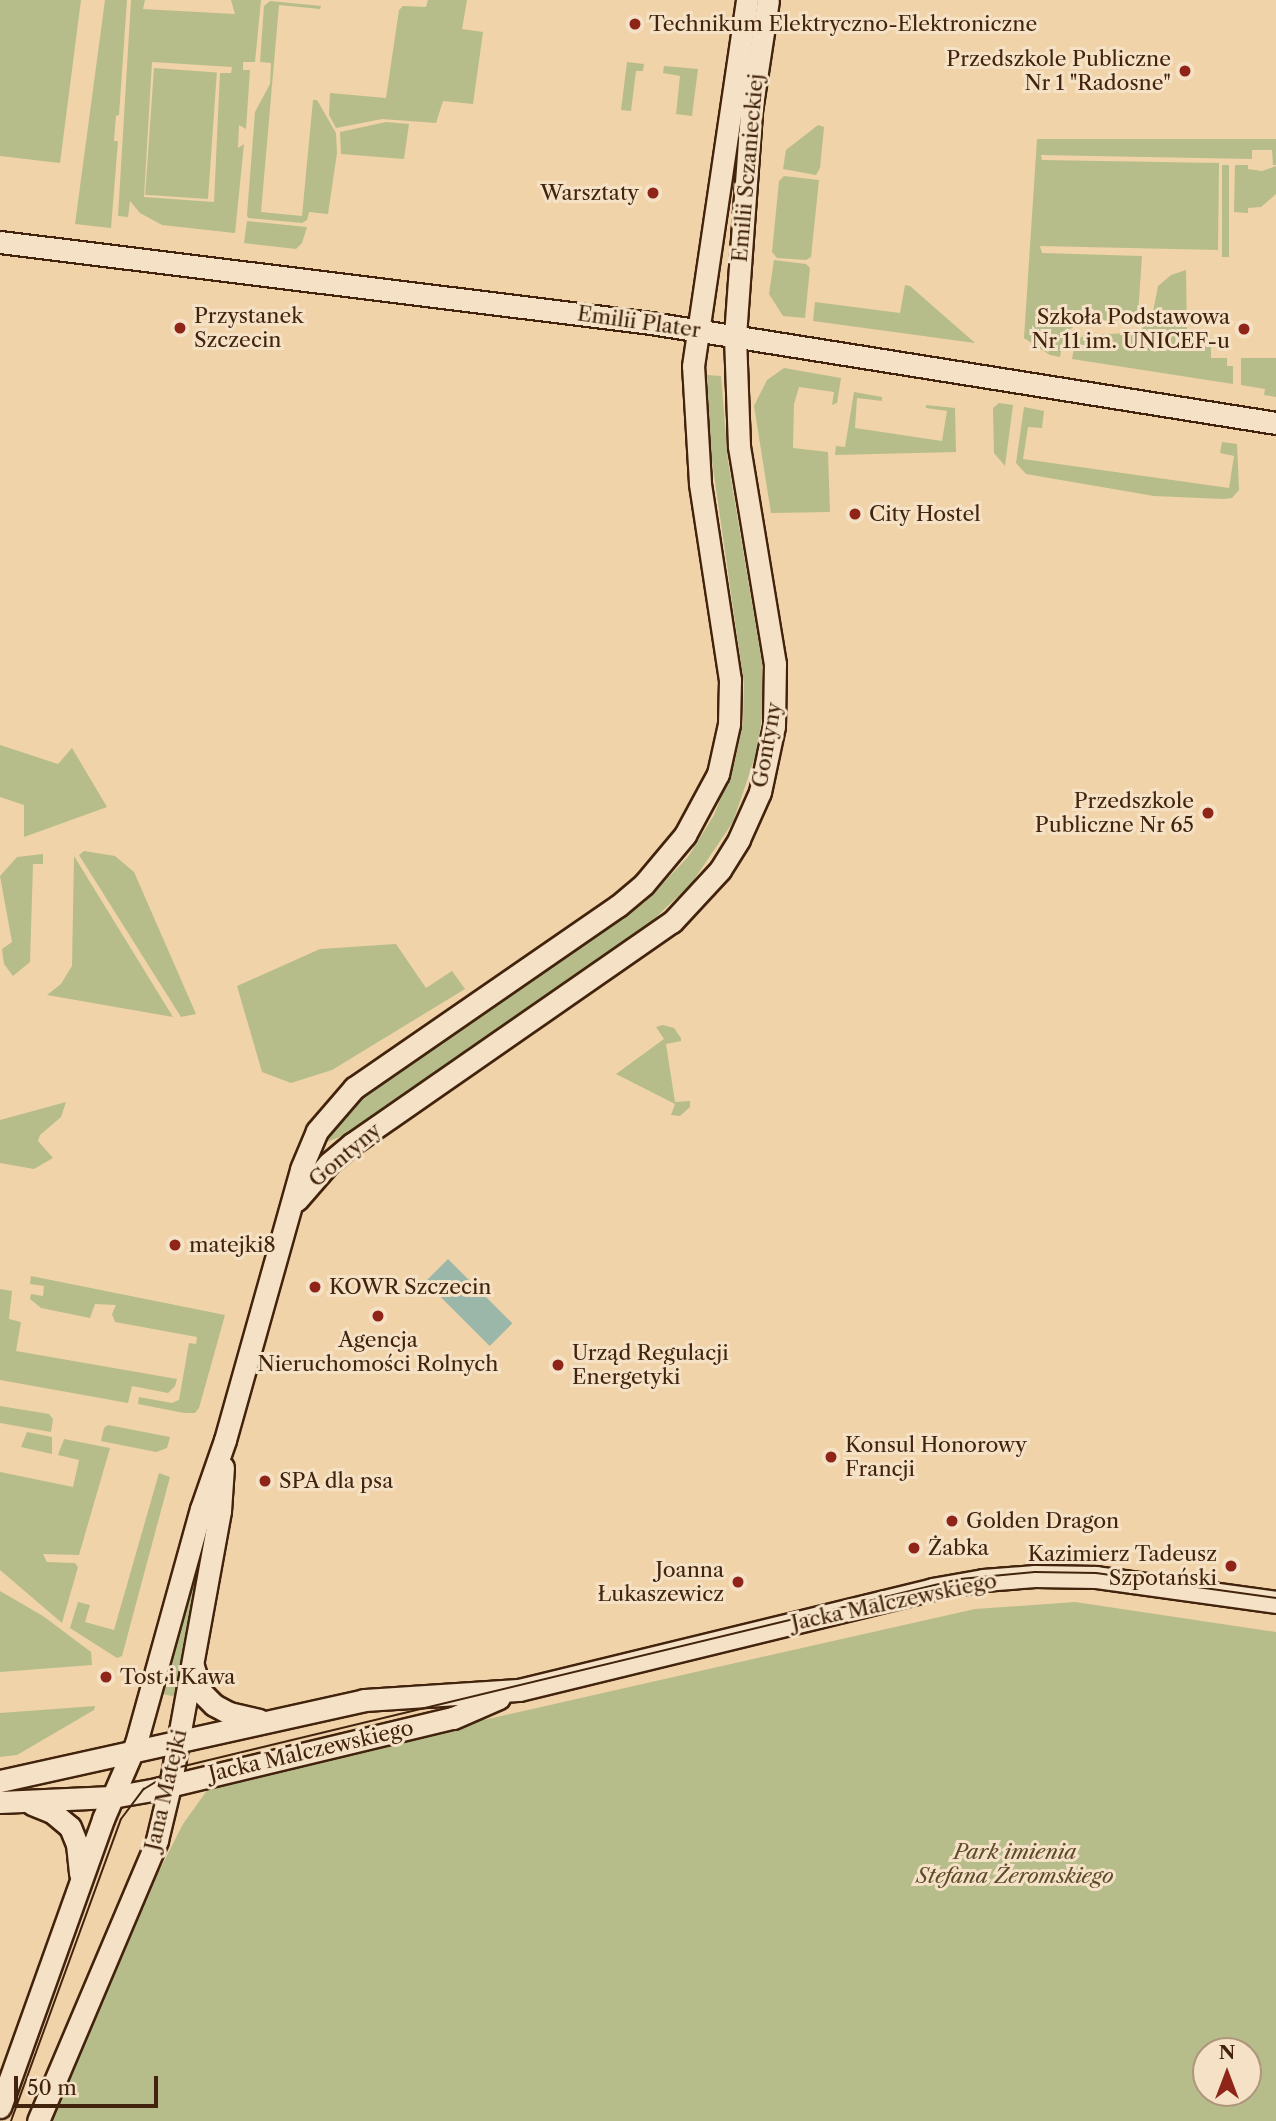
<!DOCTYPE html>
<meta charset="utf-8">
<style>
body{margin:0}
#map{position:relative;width:1276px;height:2121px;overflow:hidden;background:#f0d3a8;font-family:"Libre Caslon Text",serif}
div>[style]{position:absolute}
.green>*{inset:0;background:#b6bd8a;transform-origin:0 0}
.water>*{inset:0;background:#9ab7aa;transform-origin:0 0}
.roads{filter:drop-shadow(2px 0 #42230d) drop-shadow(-2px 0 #42230d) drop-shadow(0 2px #42230d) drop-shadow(0 -2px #42230d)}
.secondary>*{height:21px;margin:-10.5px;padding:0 10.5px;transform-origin:10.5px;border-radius:10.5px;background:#f5e2c6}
.tram>*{height:2px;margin:-1px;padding:0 1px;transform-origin:1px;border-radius:1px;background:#42230d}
.dots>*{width:19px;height:19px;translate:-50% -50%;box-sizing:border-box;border:4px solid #f5e2c6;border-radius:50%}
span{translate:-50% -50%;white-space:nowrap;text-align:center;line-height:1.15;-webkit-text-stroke:6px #f5e2c6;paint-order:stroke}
.poi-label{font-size:21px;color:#42230d}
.left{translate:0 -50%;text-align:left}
.right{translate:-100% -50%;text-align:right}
.street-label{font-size:21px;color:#42230d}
.park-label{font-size:21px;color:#5f4a2c;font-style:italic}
.north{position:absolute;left:1192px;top:2037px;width:70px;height:70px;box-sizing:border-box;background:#f5e2c6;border:2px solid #ad967c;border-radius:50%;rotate:0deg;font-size:19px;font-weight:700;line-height:28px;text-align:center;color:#42230d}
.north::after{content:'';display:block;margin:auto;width:24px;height:32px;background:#8f2418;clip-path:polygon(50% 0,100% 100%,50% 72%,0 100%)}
.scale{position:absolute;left:14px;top:2076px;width:144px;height:32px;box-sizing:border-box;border:4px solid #42230d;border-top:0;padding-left:9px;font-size:21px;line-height:24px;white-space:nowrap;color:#42230d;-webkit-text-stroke:5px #f5e2c6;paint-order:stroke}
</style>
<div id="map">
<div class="green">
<div style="clip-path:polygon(0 0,81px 0,60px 163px,0 156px)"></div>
<div style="clip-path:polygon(105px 0,127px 0,119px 115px,116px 116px,114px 141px,118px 141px,111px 228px,75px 224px)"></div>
<div style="clip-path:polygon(evenodd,131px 0,145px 0,143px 9px,235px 14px,231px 0,261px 0,255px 62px,243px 62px,243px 70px,250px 70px,246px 129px,239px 125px,238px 148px,244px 144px,235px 233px,162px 225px,140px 213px,130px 201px,128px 217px,118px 216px,131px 0,152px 62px,232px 67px,231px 73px,220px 73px,214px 202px,144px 197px,152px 62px)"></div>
<div style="clip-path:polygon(428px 0,467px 0,462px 29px,483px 32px,473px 104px,443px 101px,436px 123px,382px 119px,336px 128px,329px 115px,330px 93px,386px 98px,399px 10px,403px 6px,426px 7px)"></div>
<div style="clip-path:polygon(270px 1px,321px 6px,320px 9px,279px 5px,261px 212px,302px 216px,313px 100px,317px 100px,336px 133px,337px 153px,328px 214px,309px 212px,307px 220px,302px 223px,248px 218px,247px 215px,255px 112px,270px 84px,271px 63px,260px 62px,264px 6px)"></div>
<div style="clip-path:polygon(627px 62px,644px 64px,643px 71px,636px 71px,631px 111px,621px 110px)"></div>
<div style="clip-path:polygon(664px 66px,698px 69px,692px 116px,676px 114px,680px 76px,663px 73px)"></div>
<div style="left:154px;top:68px;width:63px;height:127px;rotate:4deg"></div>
<div style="clip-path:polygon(386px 122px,409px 124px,404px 159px,341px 154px,340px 132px)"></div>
<div style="clip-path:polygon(818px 125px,824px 127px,820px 168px,816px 175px,783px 169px,786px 150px)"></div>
<div style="clip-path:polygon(1037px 139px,1276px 139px,1276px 165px,1273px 165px,1272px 150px,1252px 150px,1252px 159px,1041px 155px,1042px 160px,1219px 163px,1218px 250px,1040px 246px,1042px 253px,1142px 256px,1138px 314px,1128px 320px,1080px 321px,1064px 335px,1060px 357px,1050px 355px,1024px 338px)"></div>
<div style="left:1222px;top:165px;width:7px;height:92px"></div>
<div style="clip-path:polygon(1235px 165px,1248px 165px,1248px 169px,1262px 171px,1276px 166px,1276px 194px,1261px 207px,1248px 208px,1248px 213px,1234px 212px)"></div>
<div style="clip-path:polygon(784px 176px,819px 180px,811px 257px,806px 260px,777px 258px,772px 252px,779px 181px)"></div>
<div style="clip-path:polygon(247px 221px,307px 227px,302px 243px,296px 249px,244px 243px)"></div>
<div style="clip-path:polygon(774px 260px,806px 264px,810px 268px,805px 318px,783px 316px,769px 294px)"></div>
<div style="clip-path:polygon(1186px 270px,1187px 334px,1211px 334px,1211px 358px,1227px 358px,1227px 366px,1233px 366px,1233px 384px,1072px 359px,1075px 343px,1084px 335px,1132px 333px,1144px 327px,1152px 317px,1158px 286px,1171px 275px)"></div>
<div style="clip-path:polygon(905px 285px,910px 286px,975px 343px,813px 321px,815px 302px,900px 313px)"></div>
<div style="clip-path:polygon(1241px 358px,1276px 358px,1276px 397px,1264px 395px,1265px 389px,1241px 385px)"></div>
<div style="clip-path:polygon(784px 368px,841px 378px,837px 403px,832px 405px,834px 392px,799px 387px,794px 404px,793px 448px,828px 452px,830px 512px,771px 513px,754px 406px,767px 380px)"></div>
<div style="clip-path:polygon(707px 375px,721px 376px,728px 461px,762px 663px,762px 718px,757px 751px,733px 822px,691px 884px,652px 921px,344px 1135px,327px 1142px,334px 1126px,368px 1093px,644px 903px,688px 857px,714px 815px,735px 761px,743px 722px,744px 684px,710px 447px)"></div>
<div style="clip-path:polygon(854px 392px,882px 397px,882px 401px,857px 398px,855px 428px,942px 441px,947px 411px,926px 408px,926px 405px,955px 408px,956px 452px,835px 455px,836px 446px,845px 447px)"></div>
<div style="clip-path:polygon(999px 403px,1013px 405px,1005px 466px,994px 453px,993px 408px)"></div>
<div style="clip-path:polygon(1024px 407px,1044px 411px,1042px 428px,1028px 427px,1023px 459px,1229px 488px,1234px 456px,1220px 453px,1222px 442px,1237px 444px,1239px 490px,1232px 498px,1223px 499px,1154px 496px,1026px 474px,1016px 463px)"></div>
<div style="clip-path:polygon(0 745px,58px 764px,72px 748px,107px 807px,24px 837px,24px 805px,0 797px)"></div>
<div style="clip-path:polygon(84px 851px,115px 856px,134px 872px,196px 1014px,181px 1017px,79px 855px)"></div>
<div style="clip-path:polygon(43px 854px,43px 864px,33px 864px,30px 962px,13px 976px,4px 964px,2px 949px,12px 942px,0 876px,17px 857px)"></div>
<div style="clip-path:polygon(74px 856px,173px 1017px,47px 995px,61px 984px,72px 966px)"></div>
<div style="clip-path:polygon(396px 944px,426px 988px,452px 971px,465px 989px,332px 1070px,291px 1083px,262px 1072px,237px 986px,320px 949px)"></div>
<div style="clip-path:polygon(663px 1025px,674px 1028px,681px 1038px,681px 1041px,666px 1044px,675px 1102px,690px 1101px,690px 1107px,680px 1116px,671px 1115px,675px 1104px,616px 1074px,664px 1039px,656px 1027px)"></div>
<div style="clip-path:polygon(66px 1102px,61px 1117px,40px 1135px,38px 1141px,53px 1158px,34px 1169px,0 1163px,0 1120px)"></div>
<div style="clip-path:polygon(31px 1276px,225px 1315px,199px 1408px,195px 1413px,184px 1413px,138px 1404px,139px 1397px,172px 1403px,179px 1400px,189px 1343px,196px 1344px,197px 1337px,115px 1322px,112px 1314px,116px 1305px,95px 1304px,90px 1318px,41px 1308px,30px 1299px,31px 1294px,43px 1296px,44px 1286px,30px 1284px)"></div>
<div style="clip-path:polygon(0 1289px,12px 1291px,9px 1319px,21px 1322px,16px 1351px,177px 1379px,175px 1386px,168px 1393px,132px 1386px,128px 1403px,0 1380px)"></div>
<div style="clip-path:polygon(0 1406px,49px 1414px,53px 1419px,51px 1432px,0 1423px)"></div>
<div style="clip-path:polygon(108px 1425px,170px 1437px,167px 1448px,156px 1452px,101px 1441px,104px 1428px)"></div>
<div style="clip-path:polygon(27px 1432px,52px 1437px,52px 1454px,21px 1447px)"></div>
<div style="clip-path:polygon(64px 1439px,110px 1448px,79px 1555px,43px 1554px,47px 1562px,75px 1563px,78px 1567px,62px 1623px,0 1570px,0 1472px,73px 1487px,79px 1460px,58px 1455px)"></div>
<div style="clip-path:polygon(159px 1473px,170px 1477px,122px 1656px,117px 1658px,70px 1628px,78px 1602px,90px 1605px,85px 1622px,114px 1630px)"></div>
<div style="clip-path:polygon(195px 1581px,197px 1585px,176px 1697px,159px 1693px,189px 1587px)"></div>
<div style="clip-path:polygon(0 1591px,43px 1616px,91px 1652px,92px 1665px,0 1672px)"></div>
<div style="clip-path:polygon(evenodd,1075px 1602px,1276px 1632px,1276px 2121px,52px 2121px,158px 1873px,183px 1824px,208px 1789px,461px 1725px,975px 1609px,1075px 1602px,1206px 2051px,1248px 2051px,1248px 2093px,1206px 2093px,1206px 2051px)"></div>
<div style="clip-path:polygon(95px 1706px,94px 1710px,17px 1755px,0 1757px,0 1713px)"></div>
</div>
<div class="water">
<div style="left:448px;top:1259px;width:91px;height:32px;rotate:45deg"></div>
</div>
<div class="roads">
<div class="secondary">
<div style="left:0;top:242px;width:656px;rotate:7.09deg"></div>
<div style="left:651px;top:323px;width:633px;rotate:9.09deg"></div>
<div style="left:297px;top:1200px;width:49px;rotate:-49.1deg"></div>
<div style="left:329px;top:1163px;width:30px;rotate:-40deg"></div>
<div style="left:352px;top:1144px;width:389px;rotate:-34.8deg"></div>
<div style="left:672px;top:922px;width:71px;rotate:-47.3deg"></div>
<div style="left:720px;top:870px;width:36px;rotate:-58deg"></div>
<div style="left:739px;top:839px;width:51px;rotate:-65.9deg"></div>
<div style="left:760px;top:792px;width:67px;rotate:-78deg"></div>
<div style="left:774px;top:726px;width:62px;rotate:-89.1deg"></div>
<div style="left:775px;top:664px;width:221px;rotate:-99.4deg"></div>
<div style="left:739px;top:446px;width:110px;rotate:-92.1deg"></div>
<div style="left:735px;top:336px;width:226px;rotate:-85.9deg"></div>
<div style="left:751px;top:111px;width:112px;rotate:-81.3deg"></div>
<div style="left:193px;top:1666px;width:27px;rotate:73deg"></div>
<div style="left:201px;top:1692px;width:18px;rotate:45deg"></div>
<div style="left:214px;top:1705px;width:17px;rotate:28deg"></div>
<div style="left:229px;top:1713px;width:31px;rotate:13deg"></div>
<div style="left:0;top:1781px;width:373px;rotate:-12.5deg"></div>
<div style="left:364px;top:1700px;width:155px;rotate:-3.7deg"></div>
<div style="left:519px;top:1690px;width:425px;rotate:-13.7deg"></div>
<div style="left:932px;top:1589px;width:52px;rotate:-10deg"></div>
<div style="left:983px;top:1580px;width:52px;rotate:-4.4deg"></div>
<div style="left:1035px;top:1576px;width:61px;rotate:0.9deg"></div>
<div style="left:1096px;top:1577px;width:182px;rotate:7.9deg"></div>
<div style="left:0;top:1802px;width:112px;rotate:-2.6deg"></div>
<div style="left:112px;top:1797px;width:41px;rotate:-9.9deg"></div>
<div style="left:152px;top:1790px;width:309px;rotate:-13.5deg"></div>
<div style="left:453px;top:1718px;width:50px;rotate:-23.5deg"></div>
<div style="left:32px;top:1804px;width:22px;rotate:22deg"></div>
<div style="left:52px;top:1812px;width:23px;rotate:40deg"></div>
<div style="left:70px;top:1827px;width:18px;rotate:68deg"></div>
<div style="left:77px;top:1844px;width:30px;rotate:84deg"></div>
<div style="left:0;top:2107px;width:306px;rotate:-70.3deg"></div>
<div style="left:103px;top:1819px;width:83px;rotate:-66.5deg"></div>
<div style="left:136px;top:1743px;width:243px;rotate:-74.5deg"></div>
<div style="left:201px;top:1509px;width:73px;rotate:-70.8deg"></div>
<div style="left:225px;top:1440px;width:281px;rotate:-74.3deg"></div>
<div style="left:301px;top:1169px;width:41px;rotate:-67.2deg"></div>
<div style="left:317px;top:1131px;width:57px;rotate:-49.3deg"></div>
<div style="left:354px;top:1088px;width:321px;rotate:-34.6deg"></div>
<div style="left:618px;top:906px;width:34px;rotate:-40deg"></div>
<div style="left:644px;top:884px;width:64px;rotate:-50.1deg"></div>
<div style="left:685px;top:835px;width:69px;rotate:-61.6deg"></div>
<div style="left:718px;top:774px;width:51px;rotate:-77.6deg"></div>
<div style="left:729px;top:724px;width:44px;rotate:-88.7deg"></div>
<div style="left:730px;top:680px;width:199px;rotate:-98.7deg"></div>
<div style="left:700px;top:483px;width:117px;rotate:-93.4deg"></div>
<div style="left:693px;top:366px;width:370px;rotate:-81.6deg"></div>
<div style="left:38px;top:2121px;width:305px;rotate:-67deg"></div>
<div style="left:157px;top:1840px;width:56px;rotate:-76.5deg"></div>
<div style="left:170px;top:1786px;width:280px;rotate:-79.7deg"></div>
<div style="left:220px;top:1511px;width:44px;rotate:-86.1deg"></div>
</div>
</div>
<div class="tram">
<div style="left:11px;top:2121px;width:321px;rotate:-70deg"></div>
<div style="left:121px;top:1819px;width:38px;rotate:-53deg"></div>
<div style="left:144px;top:1789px;width:42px;rotate:-31.4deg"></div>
<div style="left:180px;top:1767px;width:802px;rotate:-13.55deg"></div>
<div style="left:960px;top:1579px;width:75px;rotate:-5.3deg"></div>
<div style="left:1035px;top:1572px;width:61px;rotate:0.9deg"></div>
<div style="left:1096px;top:1573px;width:182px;rotate:7.9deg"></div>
</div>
<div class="dots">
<div style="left:635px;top:24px;background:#8f2418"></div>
<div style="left:1185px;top:71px;background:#8f2418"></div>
<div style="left:653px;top:193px;background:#8f2418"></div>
<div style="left:180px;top:328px;background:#8f2418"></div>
<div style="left:1244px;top:329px;background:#8f2418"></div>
<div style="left:855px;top:514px;background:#8f2418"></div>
<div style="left:1208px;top:813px;background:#8f2418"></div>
<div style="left:175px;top:1245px;background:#8f2418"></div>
<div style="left:315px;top:1287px;background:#8f2418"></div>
<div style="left:378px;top:1316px;background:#8f2418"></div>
<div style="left:558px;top:1365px;background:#8f2418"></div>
<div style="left:831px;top:1457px;background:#8f2418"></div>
<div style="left:265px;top:1481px;background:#8f2418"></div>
<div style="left:952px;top:1521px;background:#8f2418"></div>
<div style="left:914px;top:1548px;background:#8f2418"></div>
<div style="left:1231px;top:1566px;background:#8f2418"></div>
<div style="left:738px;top:1582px;background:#8f2418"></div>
<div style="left:106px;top:1677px;background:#8f2418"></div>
</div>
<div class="poi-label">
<span class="left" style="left:649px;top:24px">Technikum Elektryczno-Elektroniczne</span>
<span class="right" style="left:1171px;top:71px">Przedszkole Publiczne<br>Nr 1 "Radosne"</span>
<span class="right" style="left:639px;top:193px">Warsztaty</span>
<span class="left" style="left:194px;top:328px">Przystanek<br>Szczecin</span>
<span class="right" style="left:1230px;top:329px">Szkoła Podstawowa<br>Nr 11 im. UNICEF-u</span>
<span class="left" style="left:869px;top:514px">City Hostel</span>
<span class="right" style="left:1194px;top:813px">Przedszkole<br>Publiczne Nr 65</span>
<span class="left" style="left:189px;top:1245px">matejki8</span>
<span class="left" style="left:329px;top:1287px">KOWR Szczecin</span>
<span style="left:378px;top:1352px">Agencja<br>Nieruchomości Rolnych</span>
<span class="left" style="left:572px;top:1365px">Urząd Regulacji<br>Energetyki</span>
<span class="left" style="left:845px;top:1457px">Konsul Honorowy<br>Francji</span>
<span class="left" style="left:279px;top:1481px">SPA dla psa</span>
<span class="left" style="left:966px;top:1521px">Golden Dragon</span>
<span class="left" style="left:928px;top:1548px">Żabka</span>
<span class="right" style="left:1217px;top:1566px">Kazimierz Tadeusz<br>Szpotański</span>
<span class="right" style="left:724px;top:1582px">Joanna<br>Łukaszewicz</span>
<span class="left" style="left:120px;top:1677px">Tost i Kawa</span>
</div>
<div class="street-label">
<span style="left:748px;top:168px;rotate:-85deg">Emilii Sczanieckiej</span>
<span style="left:639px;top:322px;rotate:8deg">Emilii Plater</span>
<span style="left:767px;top:745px;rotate:-80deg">Gontyny</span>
<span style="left:345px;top:1155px;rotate:-40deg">Gontyny</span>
<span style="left:894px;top:1602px;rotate:-12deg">Jacka Malczewskiego</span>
<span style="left:311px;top:1751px;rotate:-13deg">Jacka Malczewskiego</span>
<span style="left:166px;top:1790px;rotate:-77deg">Jana Matejki</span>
</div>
<div class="park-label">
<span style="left:1015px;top:1864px">Park imienia<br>Stefana Żeromskiego</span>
</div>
<div class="north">N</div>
<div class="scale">50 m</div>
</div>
